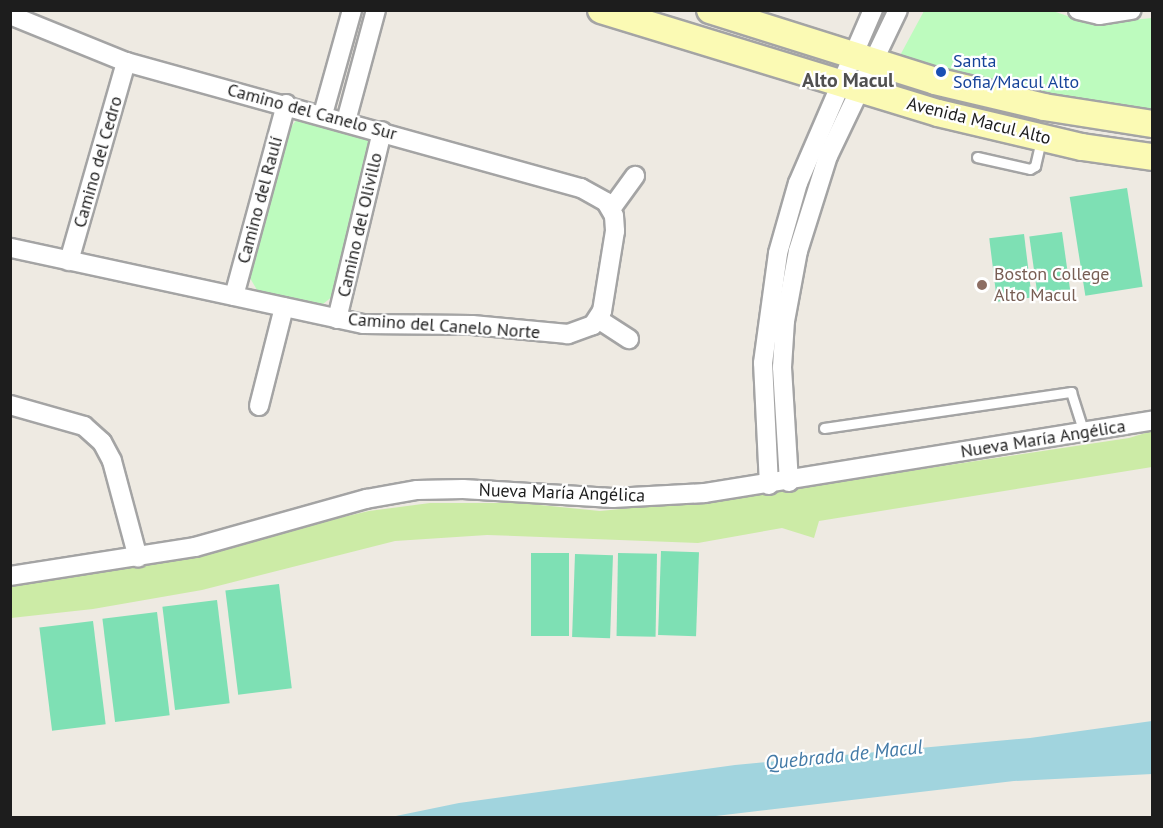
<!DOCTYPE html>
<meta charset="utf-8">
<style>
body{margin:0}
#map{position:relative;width:1163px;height:828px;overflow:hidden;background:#eeeae2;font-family:"PT Sans",sans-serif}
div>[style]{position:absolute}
.grass>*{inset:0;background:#cceba6}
.park>*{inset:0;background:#bdfbbe}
.pitch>*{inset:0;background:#7ee0b4;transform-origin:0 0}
.water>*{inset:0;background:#a1d4de}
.roads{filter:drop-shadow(2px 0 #a4a4a4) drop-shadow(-2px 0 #a4a4a4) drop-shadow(0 2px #a4a4a4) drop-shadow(0 -2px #a4a4a4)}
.lane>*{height:9px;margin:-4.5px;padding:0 4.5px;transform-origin:4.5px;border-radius:4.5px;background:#fff}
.street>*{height:18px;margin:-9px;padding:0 9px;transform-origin:9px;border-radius:9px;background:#fff}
.secondary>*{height:26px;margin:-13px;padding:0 13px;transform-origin:13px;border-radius:13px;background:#fbfab4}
.dots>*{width:16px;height:16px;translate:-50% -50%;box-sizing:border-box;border:3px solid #fff;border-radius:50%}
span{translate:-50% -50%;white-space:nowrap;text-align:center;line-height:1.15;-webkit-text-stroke:4.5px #fff;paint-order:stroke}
.transit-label{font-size:18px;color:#164399}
.left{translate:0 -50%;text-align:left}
.street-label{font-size:18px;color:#1d1d1d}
.education-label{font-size:18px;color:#785e54}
.neighbourhood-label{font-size:20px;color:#505050;font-weight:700}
.water-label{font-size:20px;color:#447ba7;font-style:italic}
.frame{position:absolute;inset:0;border:12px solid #1d1d1d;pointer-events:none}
</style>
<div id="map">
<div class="grass">
<div style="clip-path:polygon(1152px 431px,1152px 467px,819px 521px,814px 538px,782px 528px,698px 543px,487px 535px,395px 541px,202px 590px,93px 609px,11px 618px,10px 581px,136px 565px,369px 511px,430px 503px,520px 503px,600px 511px,722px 499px,1129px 438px)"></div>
</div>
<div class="park">
<div style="clip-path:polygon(924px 11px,1053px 11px,1079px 20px,1112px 22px,1152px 18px,1152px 116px,1096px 108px,897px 61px)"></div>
<div style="clip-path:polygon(298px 118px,369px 140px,333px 296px,323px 304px,257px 290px,250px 278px,291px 127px)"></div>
</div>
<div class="pitch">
<div style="left:1127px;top:188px;width:100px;height:58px;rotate:81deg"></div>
<div style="left:1062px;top:232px;width:61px;height:33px;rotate:82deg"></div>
<div style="left:1024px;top:234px;width:64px;height:35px;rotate:83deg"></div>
<div style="left:661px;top:551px;width:38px;height:84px;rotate:2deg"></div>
<div style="left:531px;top:553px;width:38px;height:83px"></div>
<div style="left:618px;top:553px;width:39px;height:83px;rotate:1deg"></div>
<div style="left:575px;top:554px;width:38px;height:83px;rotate:2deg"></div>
<div style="left:279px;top:584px;width:105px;height:54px;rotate:83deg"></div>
<div style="left:217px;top:600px;width:104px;height:55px;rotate:83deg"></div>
<div style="left:157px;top:612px;width:104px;height:55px;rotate:83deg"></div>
<div style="left:93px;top:621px;width:104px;height:54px;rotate:83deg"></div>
</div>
<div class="water">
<div style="clip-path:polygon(1152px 721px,1152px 774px,1014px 781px,699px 818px,391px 817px,459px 803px,735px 765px,1030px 738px)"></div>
</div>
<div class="roads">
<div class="lane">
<div style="left:977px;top:157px;width:54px;rotate:12.8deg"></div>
<div style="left:1030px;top:169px;width:6px;rotate:-31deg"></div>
<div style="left:1035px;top:166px;width:27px;rotate:-77deg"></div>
<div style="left:824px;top:428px;width:250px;rotate:-8.3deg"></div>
<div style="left:1071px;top:392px;width:43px;rotate:72.4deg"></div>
</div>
<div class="street">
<div style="left:1078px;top:10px;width:22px;rotate:13deg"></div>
<div style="left:1099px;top:15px;width:33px;rotate:-9deg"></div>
<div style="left:10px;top:15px;width:125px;rotate:22.1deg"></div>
<div style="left:126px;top:62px;width:472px;rotate:15.5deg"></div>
<div style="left:581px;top:188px;width:29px;rotate:29deg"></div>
<div style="left:606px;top:202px;width:16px;rotate:60deg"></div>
<div style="left:614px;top:216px;width:15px;rotate:86deg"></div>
<div style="left:615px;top:231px;width:81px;rotate:99.2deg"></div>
<div style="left:602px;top:311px;width:17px;rotate:123deg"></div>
<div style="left:593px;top:325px;width:27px;rotate:160deg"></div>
<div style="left:568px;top:334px;width:96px;rotate:-174.6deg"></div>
<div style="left:472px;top:325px;width:109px;rotate:-179.5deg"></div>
<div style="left:363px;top:324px;width:361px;rotate:-167.8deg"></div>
<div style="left:323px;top:114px;width:108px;rotate:-74.4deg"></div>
<div style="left:346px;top:121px;width:115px;rotate:-74.9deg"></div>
<div style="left:611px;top:209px;width:41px;rotate:-54deg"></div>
<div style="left:69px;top:261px;width:207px;rotate:-74deg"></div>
<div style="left:234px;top:296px;width:199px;rotate:-74.8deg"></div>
<div style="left:337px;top:319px;width:193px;rotate:-76.5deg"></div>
<div style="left:598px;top:319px;width:37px;rotate:33deg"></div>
<div style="left:10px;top:405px;width:77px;rotate:15.8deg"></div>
<div style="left:84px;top:426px;width:24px;rotate:42deg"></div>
<div style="left:102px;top:442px;width:21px;rotate:62deg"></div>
<div style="left:112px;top:461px;width:100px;rotate:75deg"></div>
<div style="left:259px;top:406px;width:102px;rotate:-75.8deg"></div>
<div style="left:789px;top:482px;width:115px;rotate:-93.5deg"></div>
<div style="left:782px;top:367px;width:46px;rotate:-86.3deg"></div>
<div style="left:785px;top:321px;width:71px;rotate:-79.5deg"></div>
<div style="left:798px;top:251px;width:100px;rotate:-72.5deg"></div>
<div style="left:828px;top:156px;width:162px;rotate:-64.4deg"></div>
<div style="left:769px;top:485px;width:122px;rotate:-92.8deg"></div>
<div style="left:763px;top:363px;width:111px;rotate:-82.2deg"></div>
<div style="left:778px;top:253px;width:73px;rotate:-74.1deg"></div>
<div style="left:798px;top:183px;width:189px;rotate:-66.6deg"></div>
<div style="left:10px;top:576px;width:187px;rotate:-8.9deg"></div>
<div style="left:195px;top:547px;width:178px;rotate:-15.7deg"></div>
<div style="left:366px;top:499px;width:52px;rotate:-10deg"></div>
<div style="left:417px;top:490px;width:46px;rotate:-1.2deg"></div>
<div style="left:463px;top:489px;width:150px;rotate:3.4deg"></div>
<div style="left:613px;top:498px;width:92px;rotate:-3.1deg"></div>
<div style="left:705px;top:493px;width:453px;rotate:-9.2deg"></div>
</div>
<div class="secondary">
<div style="left:601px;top:10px;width:352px;rotate:17deg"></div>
<div style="left:938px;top:113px;width:148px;rotate:13.3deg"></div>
<div style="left:1082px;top:147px;width:71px;rotate:8.1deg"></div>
<div style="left:710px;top:10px;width:236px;rotate:17.5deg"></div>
<div style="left:935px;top:81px;width:112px;rotate:13.4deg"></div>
<div style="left:1044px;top:107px;width:109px;rotate:8.9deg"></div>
</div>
</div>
<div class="dots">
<div style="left:941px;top:72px;background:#1a4fb4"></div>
<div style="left:982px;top:285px;background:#8d6e63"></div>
</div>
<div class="transit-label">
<span class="left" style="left:953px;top:72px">Santa<br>Sofia/Macul Alto</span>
</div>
<div class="street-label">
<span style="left:312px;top:112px;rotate:15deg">Camino del Canelo Sur</span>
<span style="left:979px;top:121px;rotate:14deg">Avenida Macul Alto</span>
<span style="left:98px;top:162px;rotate:-74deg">Camino del Cedro</span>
<span style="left:260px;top:200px;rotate:-75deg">Camino del Raulí</span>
<span style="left:360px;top:225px;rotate:-77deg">Camino del Olivillo</span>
<span style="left:444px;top:326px;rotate:4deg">Camino del Canelo Norte</span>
<span style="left:1043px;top:439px;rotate:-9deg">Nueva María Angélica</span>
<span style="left:562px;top:493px;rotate:2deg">Nueva María Angélica</span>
</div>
<div class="education-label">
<span class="left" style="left:994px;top:285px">Boston College<br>Alto Macul</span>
</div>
<div class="neighbourhood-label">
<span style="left:848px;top:80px">Alto Macul</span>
</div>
<div class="water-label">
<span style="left:844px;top:755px;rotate:-6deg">Quebrada de Macul</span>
</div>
<div class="frame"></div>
</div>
